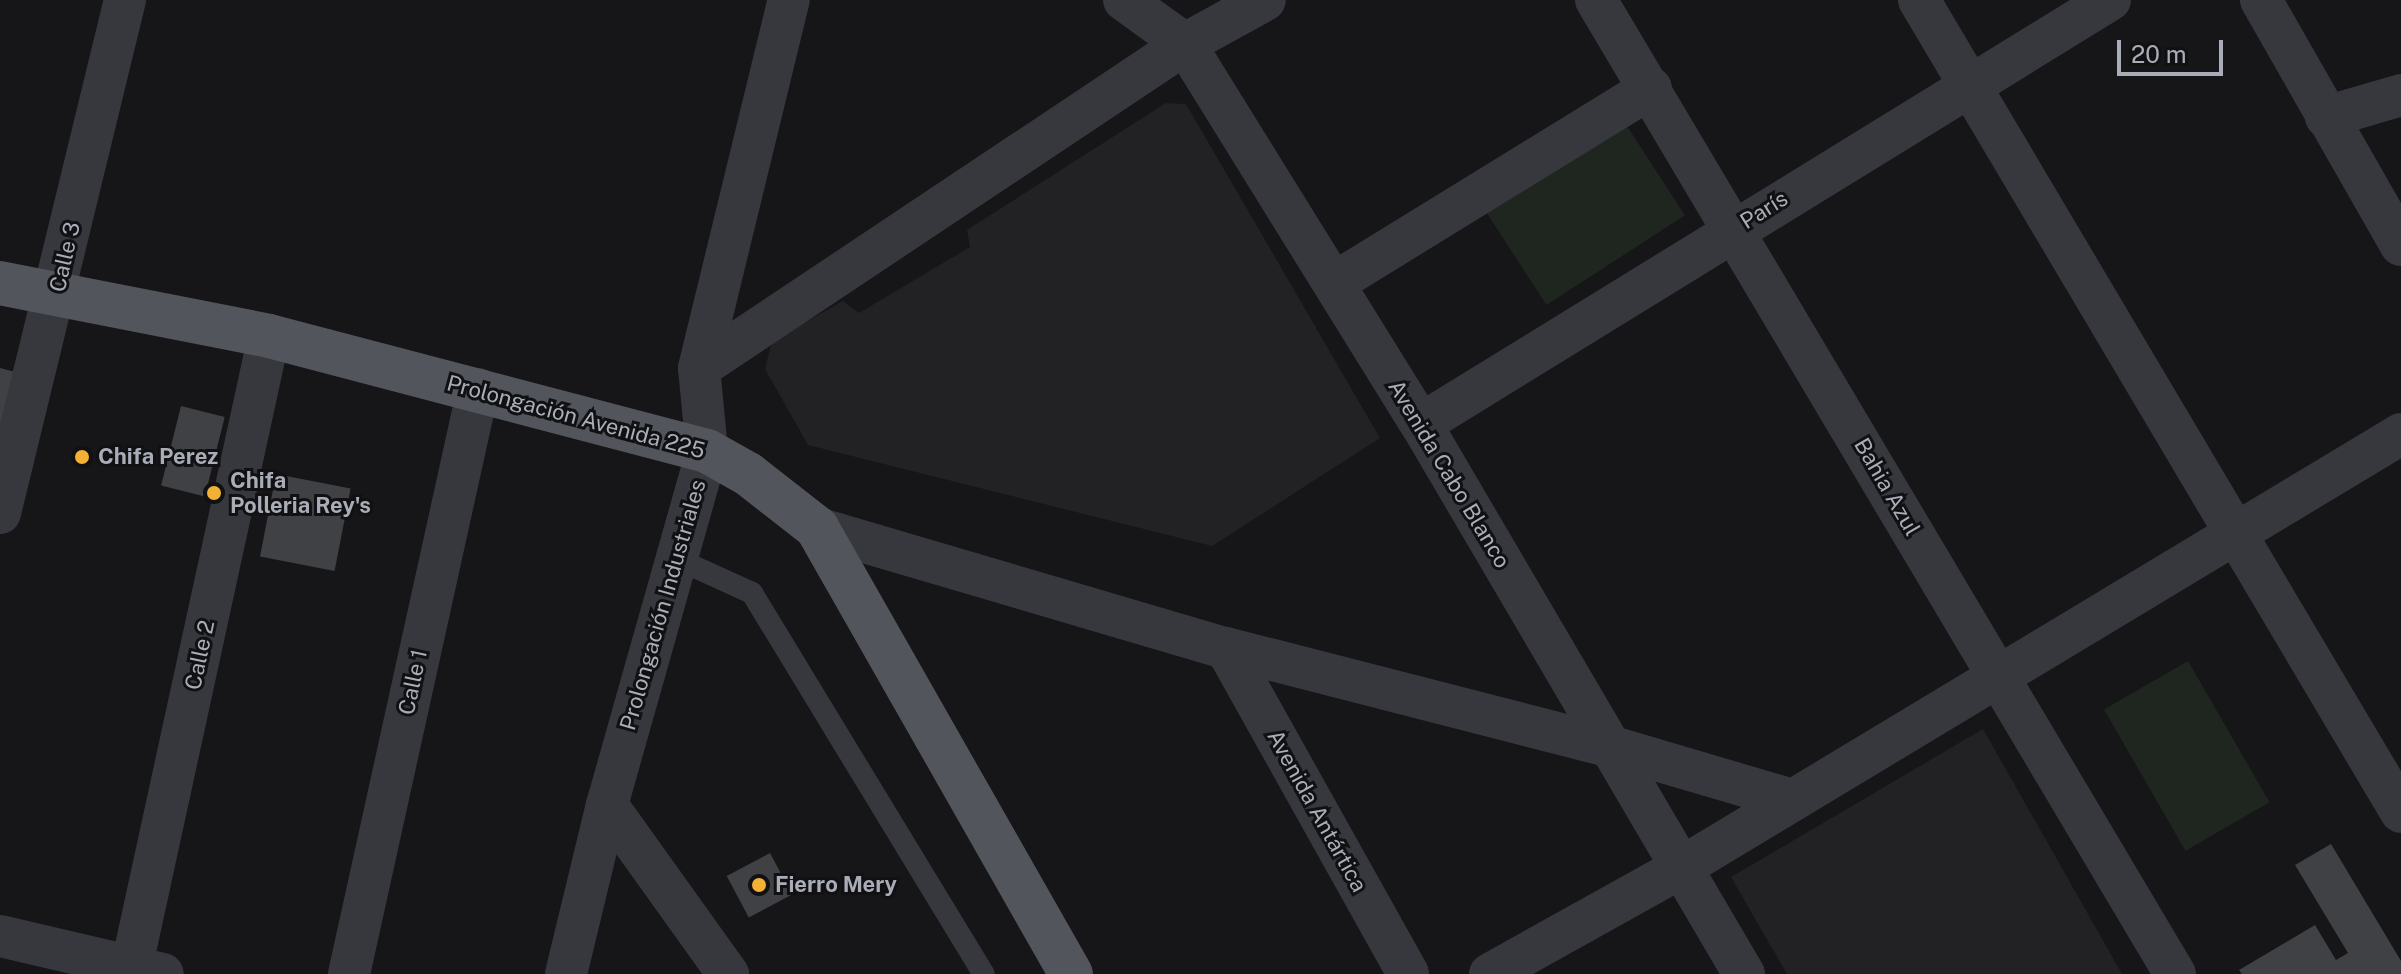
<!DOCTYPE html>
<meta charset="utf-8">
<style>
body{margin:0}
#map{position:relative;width:2401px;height:974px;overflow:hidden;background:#161618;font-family:"Public Sans",sans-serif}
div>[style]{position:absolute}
.built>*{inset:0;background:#222225}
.green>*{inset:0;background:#1e261f;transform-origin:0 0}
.building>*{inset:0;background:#404145;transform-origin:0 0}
.lane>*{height:22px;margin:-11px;padding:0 11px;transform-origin:11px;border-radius:11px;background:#37383d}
.street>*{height:42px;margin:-21px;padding:0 21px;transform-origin:21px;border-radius:21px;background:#37383d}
.primary>*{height:44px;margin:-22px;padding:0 22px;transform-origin:22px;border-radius:22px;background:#53555c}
.dots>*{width:22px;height:22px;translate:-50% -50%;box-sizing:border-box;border:4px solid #111113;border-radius:50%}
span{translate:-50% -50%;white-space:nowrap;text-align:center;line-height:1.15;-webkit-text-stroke:6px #111113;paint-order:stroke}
.street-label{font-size:22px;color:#a8adb8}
.poi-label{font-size:22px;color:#a8adb8;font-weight:700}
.left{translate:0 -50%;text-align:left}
.scale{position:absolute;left:2117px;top:40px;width:106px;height:36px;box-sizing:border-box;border:4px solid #a8adb8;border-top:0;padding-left:10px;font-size:24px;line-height:28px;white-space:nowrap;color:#a8adb8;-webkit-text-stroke:6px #111113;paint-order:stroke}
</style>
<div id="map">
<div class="built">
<div style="clip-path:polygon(1166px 103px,1186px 104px,1380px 438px,1212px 546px,808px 445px,765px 369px,772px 341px,843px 301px,859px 313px,970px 247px,967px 230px)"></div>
<div style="clip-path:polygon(1983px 729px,2122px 974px,1787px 974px,1731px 877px)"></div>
</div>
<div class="green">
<div style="left:1625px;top:123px;width:110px;height:165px;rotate:57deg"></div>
<div style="left:2188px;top:661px;width:163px;height:97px;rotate:60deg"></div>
</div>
<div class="building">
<div style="clip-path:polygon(0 368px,15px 372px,0 428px)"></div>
<div style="left:181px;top:406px;width:45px;height:82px;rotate:14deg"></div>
<div style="left:276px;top:474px;width:76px;height:84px;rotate:11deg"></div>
<div style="clip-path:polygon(2331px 844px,2401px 961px,2401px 974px,2242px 974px,2239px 970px,2315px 925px,2336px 960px,2348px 953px,2295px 865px)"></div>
<div style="left:770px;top:853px;width:47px;height:49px;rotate:62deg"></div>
</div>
<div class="lane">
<div style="left:675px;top:558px;width:85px;rotate:24.4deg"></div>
<div style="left:752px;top:593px;width:446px;rotate:58.7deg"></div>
</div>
<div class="street">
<div style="left:1124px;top:0;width:75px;rotate:35.8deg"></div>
<div style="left:1185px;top:44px;width:447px;rotate:58.2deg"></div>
<div style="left:1421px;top:424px;width:638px;rotate:59.58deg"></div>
<div style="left:1596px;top:0;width:1133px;rotate:59.27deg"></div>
<div style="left:1919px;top:0;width:944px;rotate:59.31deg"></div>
<div style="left:2261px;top:0;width:282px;rotate:60.3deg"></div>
<div style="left:2326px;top:117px;width:78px;rotate:-16.3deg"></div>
<div style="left:1334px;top:283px;width:372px;rotate:-31.6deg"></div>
<div style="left:699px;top:368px;width:584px;rotate:-33.69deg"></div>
<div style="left:1185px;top:44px;width:91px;rotate:-28.8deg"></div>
<div style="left:1421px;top:424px;width:809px;rotate:-31.61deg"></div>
<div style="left:0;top:513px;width:528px;rotate:-76.31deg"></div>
<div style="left:817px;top:528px;width:426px;rotate:16.4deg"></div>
<div style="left:1226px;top:648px;width:395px;rotate:14.4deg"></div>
<div style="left:1609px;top:746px;width:191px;rotate:16.4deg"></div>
<div style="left:1226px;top:648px;width:373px;rotate:60.8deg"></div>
<div style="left:607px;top:805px;width:208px;rotate:54.4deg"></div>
<div style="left:0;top:936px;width:167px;rotate:13.1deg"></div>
<div style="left:130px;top:974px;width:653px;rotate:-77.71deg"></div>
<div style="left:349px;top:974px;width:599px;rotate:-77.56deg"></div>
<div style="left:566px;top:974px;width:174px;rotate:-76.4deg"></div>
<div style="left:607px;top:805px;width:368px;rotate:-74.2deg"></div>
<div style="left:707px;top:451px;width:83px;rotate:-95.5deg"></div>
<div style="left:699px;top:368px;width:379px;rotate:-76.3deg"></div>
<div style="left:1490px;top:974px;width:220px;rotate:-29.1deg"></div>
<div style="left:1682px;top:867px;width:839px;rotate:-31.06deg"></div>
</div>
<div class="primary">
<div style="left:0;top:283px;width:274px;rotate:11.1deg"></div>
<div style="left:269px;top:336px;width:453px;rotate:14.7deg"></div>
<div style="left:707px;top:451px;width:47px;rotate:29.3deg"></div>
<div style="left:748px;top:474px;width:88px;rotate:38deg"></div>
<div style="left:817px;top:528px;width:513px;rotate:60.34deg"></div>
</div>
<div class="dots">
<div style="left:82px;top:457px;background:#f2b134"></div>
<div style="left:214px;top:493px;background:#f2b134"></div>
<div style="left:759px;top:885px;background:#f2b134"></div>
</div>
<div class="street-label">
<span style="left:1764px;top:210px;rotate:-32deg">París</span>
<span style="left:65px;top:257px;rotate:-77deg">Calle 3</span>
<span style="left:576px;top:417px;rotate:15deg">Prolongación Avenida 225</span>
<span style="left:1449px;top:474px;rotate:59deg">Avenida Cabo Blanco</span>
<span style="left:1887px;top:487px;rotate:60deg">Bahia Azul</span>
<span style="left:663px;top:605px;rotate:-74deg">Prolongación Industriales</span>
<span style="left:200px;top:655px;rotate:-78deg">Calle 2</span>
<span style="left:413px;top:682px;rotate:-78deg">Calle 1</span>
<span style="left:1317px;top:811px;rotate:61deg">Avenida Antártica</span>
</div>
<div class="poi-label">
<span class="left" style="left:98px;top:457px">Chifa Perez</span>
<span class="left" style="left:230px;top:493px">Chifa<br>Polleria Rey's</span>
<span class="left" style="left:775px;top:885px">Fierro Mery</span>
</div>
<div class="scale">20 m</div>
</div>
